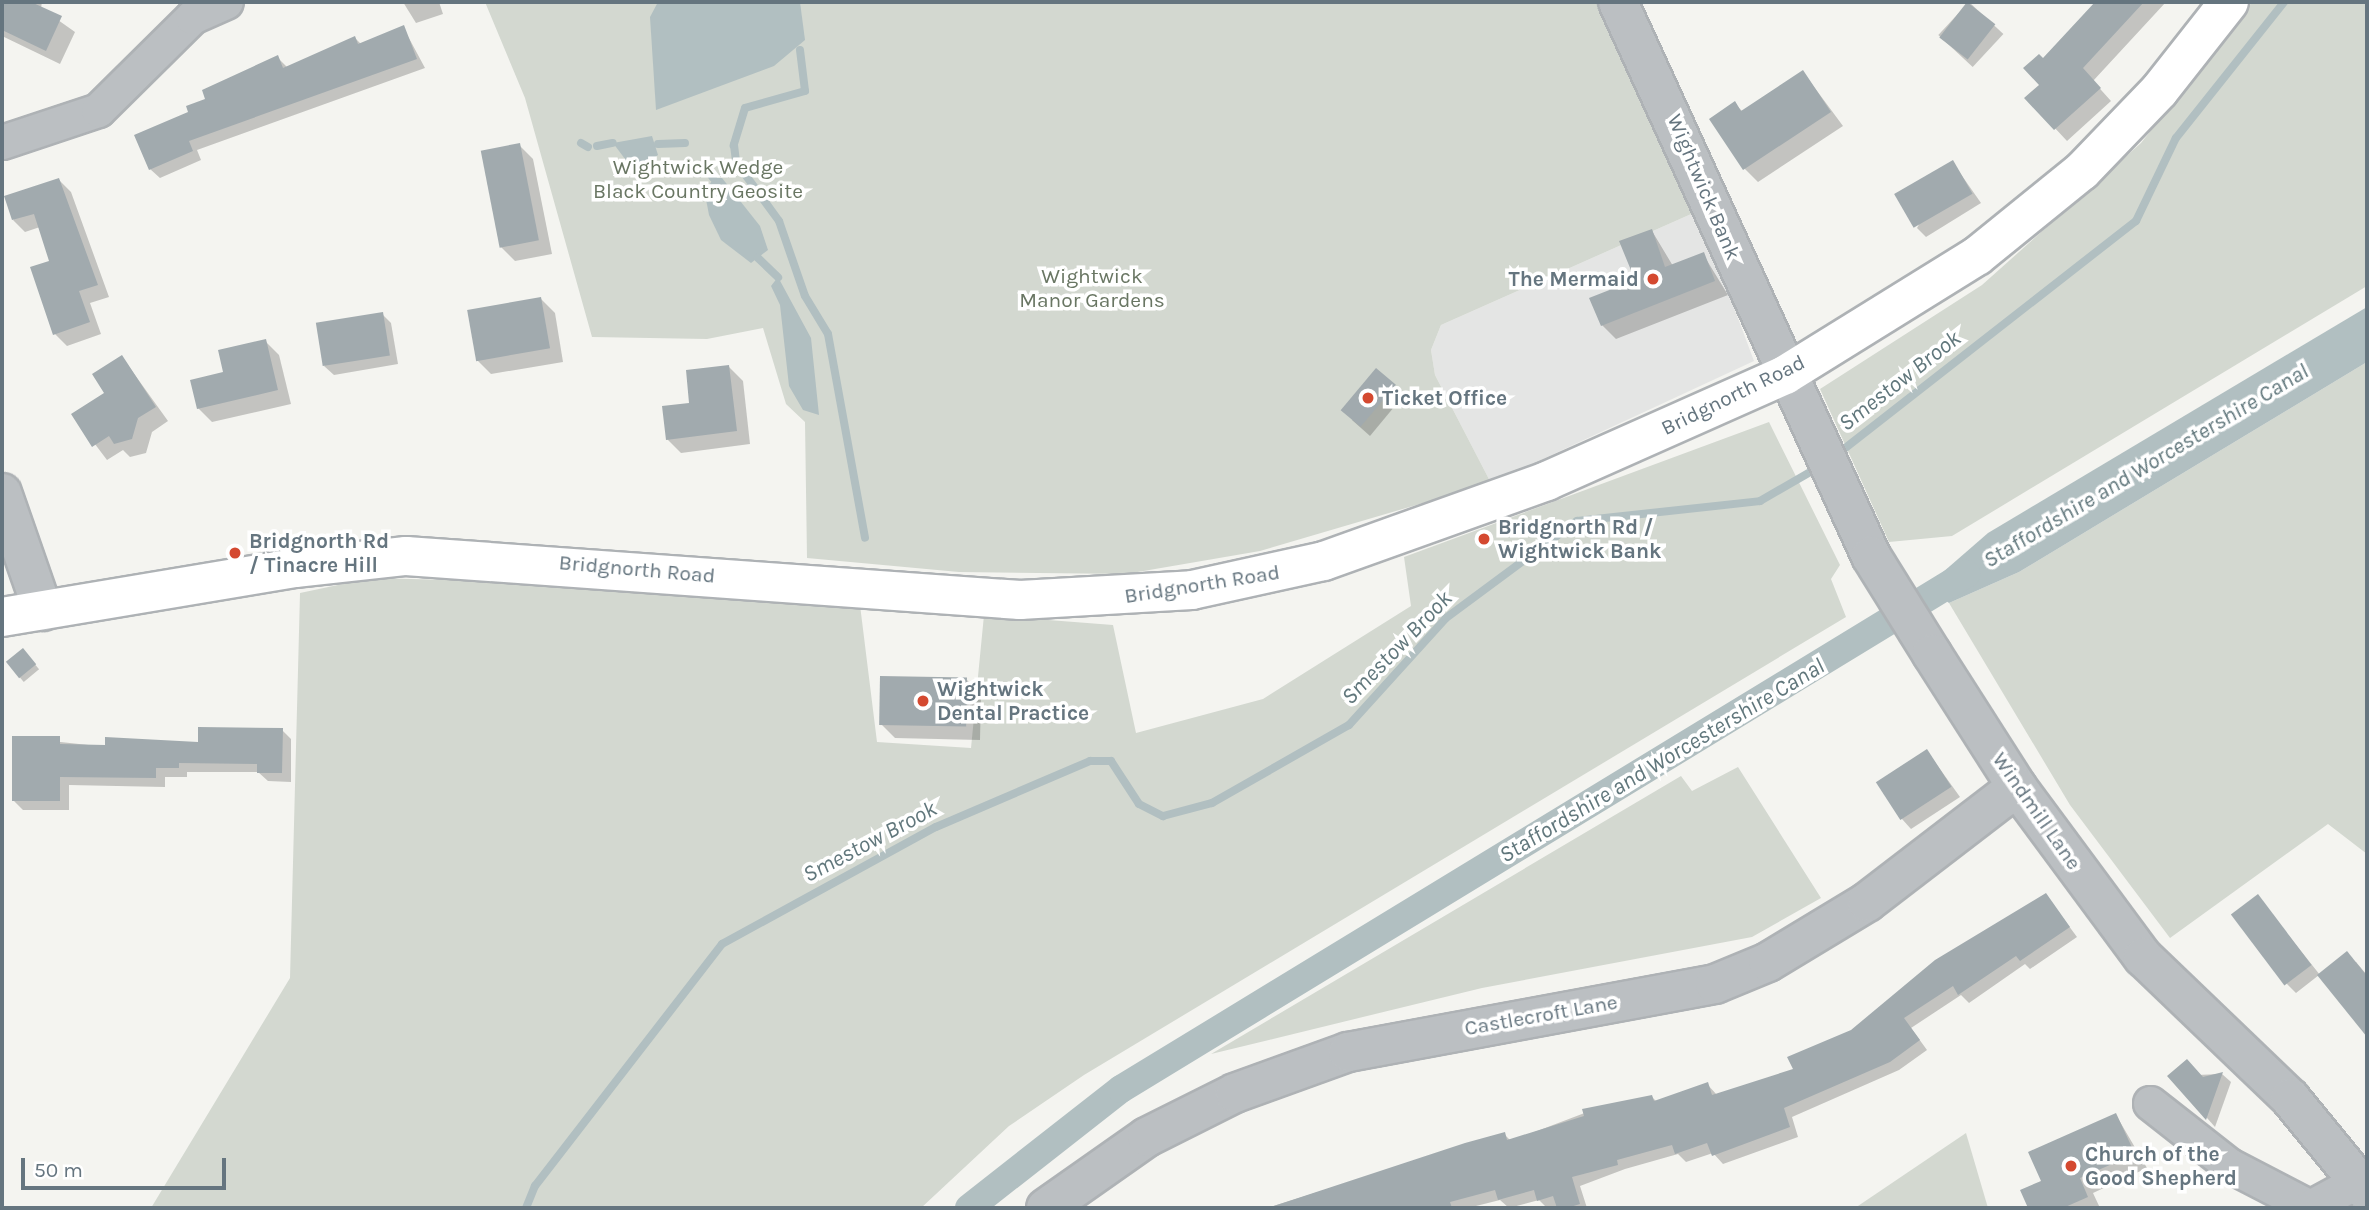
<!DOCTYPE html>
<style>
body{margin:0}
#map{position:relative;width:2369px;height:1210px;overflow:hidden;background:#f4f4f0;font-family:Karla,sans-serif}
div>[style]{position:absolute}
.built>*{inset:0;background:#e4e5e4}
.green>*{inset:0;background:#d3d8d0}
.water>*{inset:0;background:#b1bfc1}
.shadow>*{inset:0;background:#0003;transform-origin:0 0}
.stream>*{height:8px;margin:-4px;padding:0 4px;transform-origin:4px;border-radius:4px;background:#b1bfc1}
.canal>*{height:28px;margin:-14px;padding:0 14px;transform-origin:14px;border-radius:14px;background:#b1bfc1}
.building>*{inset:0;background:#a1aaae;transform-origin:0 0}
.roads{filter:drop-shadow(2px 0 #aeb2b5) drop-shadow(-2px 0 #aeb2b5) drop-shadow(0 2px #aeb2b5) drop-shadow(0 -2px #aeb2b5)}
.minor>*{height:33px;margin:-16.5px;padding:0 16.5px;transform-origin:16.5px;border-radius:16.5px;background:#bbbfc2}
.tertiary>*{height:38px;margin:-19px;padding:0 19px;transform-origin:19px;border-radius:19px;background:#bbbfc2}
.trunk>*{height:38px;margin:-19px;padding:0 19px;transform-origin:19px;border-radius:19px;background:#fff}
.dots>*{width:19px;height:19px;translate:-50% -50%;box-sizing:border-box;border:4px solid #fff;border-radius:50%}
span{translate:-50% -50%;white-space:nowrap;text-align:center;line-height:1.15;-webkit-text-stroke:7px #fff;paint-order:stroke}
.park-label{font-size:21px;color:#697663}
.street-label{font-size:21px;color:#65757f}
.poi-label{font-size:21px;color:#65757f;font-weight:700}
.right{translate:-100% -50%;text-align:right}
.left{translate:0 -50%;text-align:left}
.water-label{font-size:23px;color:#61777c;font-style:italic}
.frame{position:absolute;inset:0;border:4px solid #65757f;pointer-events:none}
.scale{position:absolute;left:21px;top:1158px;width:205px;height:32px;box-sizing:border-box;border:4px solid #65757f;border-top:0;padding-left:9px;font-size:21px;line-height:24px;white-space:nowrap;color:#65757f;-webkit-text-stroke:5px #fff;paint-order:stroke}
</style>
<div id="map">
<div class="built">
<div style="clip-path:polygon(1698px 211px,1754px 361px,1491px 483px,1435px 375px,1431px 350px,1441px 325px)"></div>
</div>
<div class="green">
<div style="clip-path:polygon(485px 2px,1603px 2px,1698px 211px,1441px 325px,1431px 350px,1435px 375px,1491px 483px,1260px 551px,1126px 574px,959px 572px,807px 558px,805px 422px,786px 404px,763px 328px,707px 339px,592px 337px,525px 98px)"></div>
<div style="clip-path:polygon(2252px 2px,2367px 2px,2367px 286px,1952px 536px,1889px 542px,1820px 389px,1982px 285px,2141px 143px)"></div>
<div style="clip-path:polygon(2367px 362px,2367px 854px,2328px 824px,2170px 938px,2070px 805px,1949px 603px,2019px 572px)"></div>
<div style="clip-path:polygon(1769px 422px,1840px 565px,1831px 579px,1846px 617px,1084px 1075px,1009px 1126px,921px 1208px,151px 1208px,290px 978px,300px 593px,371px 578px,614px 584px,860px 605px,877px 742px,971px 748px,984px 615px,1113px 625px,1136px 733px,1263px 699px,1411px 606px,1404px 557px)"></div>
<div style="clip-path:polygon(1738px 767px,1821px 898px,1752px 937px,1482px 988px,1211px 1054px,1681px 776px,1692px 791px)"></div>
<div style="clip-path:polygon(1966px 1133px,1988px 1208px,1855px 1208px)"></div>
</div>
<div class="water">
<div style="clip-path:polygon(658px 2px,800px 2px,805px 40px,774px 66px,656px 110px,650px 17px)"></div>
<div style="clip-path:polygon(652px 136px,658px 155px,642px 166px,628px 163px,613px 143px)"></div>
<div style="clip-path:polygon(713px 178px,722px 178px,760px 226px,768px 250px,751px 263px,721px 240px,709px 215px,705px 194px)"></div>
<div style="clip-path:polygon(778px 277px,811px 338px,819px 415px,803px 410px,789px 386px,780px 305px,771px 286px)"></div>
<div style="clip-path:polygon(2367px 307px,2367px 362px,2019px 572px,1949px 603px,1927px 586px,1988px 533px)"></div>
</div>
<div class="shadow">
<div style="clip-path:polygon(2px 2px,42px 2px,41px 8px,75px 32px,60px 64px,2px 36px)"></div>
<div style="clip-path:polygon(403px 2px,439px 2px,443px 14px,416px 23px)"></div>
<div style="left:1969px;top:2px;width:47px;height:45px;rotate:43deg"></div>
<div style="clip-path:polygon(2097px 2px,2166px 2px,2093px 81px,2111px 101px,2067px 141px,2027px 98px,2041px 85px,2043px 60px)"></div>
<div style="clip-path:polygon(403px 27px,425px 68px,197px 150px,201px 160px,160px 178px,150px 169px,191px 113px,278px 58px,287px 67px,355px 38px,361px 44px)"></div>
<div style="clip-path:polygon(1803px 72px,1843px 126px,1758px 182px,1744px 168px,1735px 104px,1743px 112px)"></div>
<div style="clip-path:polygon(519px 145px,533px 159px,552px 254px,515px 261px,501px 247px)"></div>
<div style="clip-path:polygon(1953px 163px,1981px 203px,1926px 237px,1917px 228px)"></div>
<div style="clip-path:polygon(59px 180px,71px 192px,109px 297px,90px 303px,101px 334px,67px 346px,55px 334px,51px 262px,40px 227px,25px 232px,13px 220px)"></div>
<div style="clip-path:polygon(1652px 231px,1673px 266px,1703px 254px,1728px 295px,1616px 339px,1602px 325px,1637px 281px)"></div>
<div style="clip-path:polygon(541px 299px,555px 313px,563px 362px,491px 374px,477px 360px)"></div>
<div style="clip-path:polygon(382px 314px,391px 323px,398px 364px,334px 375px,324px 366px)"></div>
<div style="clip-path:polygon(265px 341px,279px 355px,291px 404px,212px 422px,198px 408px,225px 373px)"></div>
<div style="clip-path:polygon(122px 357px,168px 421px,152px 432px,146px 453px,130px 457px,123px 450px,107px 460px,73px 415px,107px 393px)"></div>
<div style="clip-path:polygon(729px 367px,743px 381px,750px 444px,681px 453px,667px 439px)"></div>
<div style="clip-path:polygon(1395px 386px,1404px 395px,1370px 436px,1352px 420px)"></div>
<div style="left:23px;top:650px;width:25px;height:20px;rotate:50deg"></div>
<div style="clip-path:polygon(967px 680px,981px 694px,980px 740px,895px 738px,881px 724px)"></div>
<div style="clip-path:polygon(282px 730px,291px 739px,291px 782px,268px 781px,258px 772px,187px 772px,187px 777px,165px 777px,165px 787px,69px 785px,69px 810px,23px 810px,14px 801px,14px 737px,107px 747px,200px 743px)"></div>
<div style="clip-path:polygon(1927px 751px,1960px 797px,1911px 829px,1902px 819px)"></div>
<div style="clip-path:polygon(2046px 895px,2077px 937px,2030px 969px,2025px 964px,1969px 1003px,1961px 995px,1911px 1028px,1927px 1050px,1899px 1070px,1792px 1117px,1798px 1137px,1723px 1164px,1713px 1153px,1686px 1162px,1678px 1154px,1625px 1169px,1580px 1186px,1587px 1208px,1547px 1208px,1539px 1200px,1509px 1208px,1500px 1200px,1468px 1208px,1267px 1208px,1504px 1134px,1511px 1141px,1603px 1106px,1652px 1097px,1657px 1102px,1707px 1084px,1717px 1095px,1795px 1070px)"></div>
<div style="clip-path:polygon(2258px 897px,2320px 975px,2356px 962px,2367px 975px,2367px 1036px,2319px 975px,2296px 993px,2287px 984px)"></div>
<div style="clip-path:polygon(2222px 1074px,2231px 1082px,2215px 1127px,2170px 1076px)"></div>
<div style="clip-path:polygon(2116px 1115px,2147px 1168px,2093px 1193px,2100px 1208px,2030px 1208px,2022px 1191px,2043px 1182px)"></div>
</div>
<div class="stream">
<div style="left:800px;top:50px;width:41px;rotate:83deg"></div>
<div style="left:805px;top:91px;width:62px;rotate:164.2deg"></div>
<div style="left:745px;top:108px;width:39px;rotate:107deg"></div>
<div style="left:734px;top:145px;width:17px;rotate:83deg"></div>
<div style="left:736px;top:162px;width:73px;rotate:53.9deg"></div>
<div style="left:779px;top:221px;width:79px;rotate:70.9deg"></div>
<div style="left:805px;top:296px;width:44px;rotate:58.8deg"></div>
<div style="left:828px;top:334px;width:207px;rotate:79.7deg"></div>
<div style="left:581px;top:143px;width:8px;rotate:30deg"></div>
<div style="left:658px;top:144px;width:27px;rotate:-2deg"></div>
<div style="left:597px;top:146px;width:16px;rotate:-11deg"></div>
<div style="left:708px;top:170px;width:9px;rotate:58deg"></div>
<div style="left:758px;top:258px;width:28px;rotate:44deg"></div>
<div style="left:1835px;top:456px;width:382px;rotate:-38deg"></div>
<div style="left:2136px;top:221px;width:92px;rotate:-64.3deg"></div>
<div style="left:2176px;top:138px;width:174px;rotate:-51.5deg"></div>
<div style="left:526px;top:1208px;width:24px;rotate:-68deg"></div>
<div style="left:535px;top:1186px;width:306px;rotate:-52.3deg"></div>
<div style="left:722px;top:944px;width:244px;rotate:-28.7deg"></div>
<div style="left:936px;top:827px;width:168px;rotate:-23.2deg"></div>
<div style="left:1090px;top:761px;width:21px"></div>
<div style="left:1111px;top:761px;width:51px;rotate:56.9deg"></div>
<div style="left:1139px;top:804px;width:27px;rotate:27deg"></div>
<div style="left:1163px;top:816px;width:51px;rotate:-14.9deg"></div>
<div style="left:1212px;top:803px;width:158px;rotate:-29.7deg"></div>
<div style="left:1349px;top:725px;width:144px;rotate:-47.8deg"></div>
<div style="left:1446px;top:618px;width:163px;rotate:-36.5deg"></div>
<div style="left:1577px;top:521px;width:184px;rotate:-6.2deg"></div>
<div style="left:1760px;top:501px;width:68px;rotate:-30deg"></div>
</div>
<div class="canal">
<div style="left:969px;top:1208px;width:193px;rotate:-38.1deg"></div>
<div style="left:1121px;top:1089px;width:990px;rotate:-31.36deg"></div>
</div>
<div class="building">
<div style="clip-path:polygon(2px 2px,31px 2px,62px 16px,46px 51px,2px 30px)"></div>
<div style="left:1967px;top:2px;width:36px;height:45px;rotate:38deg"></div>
<div style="clip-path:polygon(2095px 2px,2144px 2px,2083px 68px,2101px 88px,2054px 130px,2024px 98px,2039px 85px,2023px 68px,2039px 54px,2043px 58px)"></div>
<div style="clip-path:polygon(404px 25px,417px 59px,189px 141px,193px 151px,149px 170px,134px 135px,188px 112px,186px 106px,205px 99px,202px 90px,278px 55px,283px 68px,355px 36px,358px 44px)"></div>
<div style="clip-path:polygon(1803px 70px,1831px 112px,1743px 170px,1709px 119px,1735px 101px,1741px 111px)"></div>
<div style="left:520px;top:143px;width:99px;height:40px;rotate:79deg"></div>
<div style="left:1953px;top:160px;width:39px;height:68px;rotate:60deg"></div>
<div style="clip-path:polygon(59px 178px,98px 285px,79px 291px,90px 322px,53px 335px,30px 267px,49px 261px,34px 214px,12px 220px,4px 196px)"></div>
<div style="clip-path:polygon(1652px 229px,1665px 267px,1704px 252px,1715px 281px,1601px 326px,1589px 298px,1635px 280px,1619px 241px)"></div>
<div style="left:541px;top:297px;width:52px;height:75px;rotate:80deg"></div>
<div style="left:383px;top:312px;width:44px;height:68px;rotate:81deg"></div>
<div style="clip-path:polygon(266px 339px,278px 390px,197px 409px,190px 380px,223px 372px,218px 350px)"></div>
<div style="clip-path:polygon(122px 355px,156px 407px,138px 418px,132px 439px,114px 444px,109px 436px,92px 447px,71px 414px,104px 393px,92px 374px)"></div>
<div style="clip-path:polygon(729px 365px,737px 431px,666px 440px,662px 406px,689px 403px,686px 370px)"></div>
<div style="left:1376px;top:368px;width:26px;height:55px;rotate:40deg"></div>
<div style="left:23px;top:648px;width:21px;height:22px;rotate:51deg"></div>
<div style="left:880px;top:676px;width:87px;height:49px;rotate:1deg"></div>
<div style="clip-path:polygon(198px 727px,283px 728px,282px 773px,257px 773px,257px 764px,179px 763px,179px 768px,156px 768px,156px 778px,60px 777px,60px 801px,12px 801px,12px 736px,60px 736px,60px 744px,105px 745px,105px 737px,198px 742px)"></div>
<div style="left:1927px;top:749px;width:45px;height:61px;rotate:57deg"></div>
<div style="clip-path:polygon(2046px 893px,2070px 927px,2020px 961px,2016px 956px,1958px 995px,1953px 986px,1904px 1018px,1920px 1040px,1890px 1062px,1784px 1108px,1790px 1127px,1712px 1156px,1707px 1143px,1675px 1154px,1672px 1145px,1617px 1160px,1618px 1165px,1572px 1177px,1580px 1204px,1567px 1208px,1557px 1208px,1553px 1196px,1537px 1201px,1534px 1190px,1498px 1200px,1495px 1190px,1450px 1202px,1452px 1208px,1268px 1208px,1465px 1143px,1505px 1132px,1507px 1140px,1584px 1116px,1582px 1109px,1652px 1095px,1654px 1101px,1708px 1082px,1712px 1095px,1793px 1069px,1787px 1057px,1851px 1030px,1935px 960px)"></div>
<div style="left:2258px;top:894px;width:89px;height:34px;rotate:53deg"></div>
<div style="clip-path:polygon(2347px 951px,2367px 976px,2367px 1037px,2317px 975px)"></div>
<div style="clip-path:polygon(2187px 1059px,2203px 1077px,2223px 1072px,2206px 1120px,2167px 1076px)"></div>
<div style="clip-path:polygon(2116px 1113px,2135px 1154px,2080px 1178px,2088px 1197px,2063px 1208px,2028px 1208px,2020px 1190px,2041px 1181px,2028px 1152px)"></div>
</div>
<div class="roads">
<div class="minor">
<div style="left:2px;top:142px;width:101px;rotate:-18.4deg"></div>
<div style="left:98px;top:110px;width:132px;rotate:-44.7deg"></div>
<div style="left:192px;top:17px;width:37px;rotate:-24deg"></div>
<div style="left:2150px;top:1103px;width:100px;rotate:38.1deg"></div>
<div style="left:2229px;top:1165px;width:91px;rotate:27.4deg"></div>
<div style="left:2310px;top:1207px;width:55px;rotate:-28.4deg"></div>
</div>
<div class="tertiary">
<div style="left:1618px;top:2px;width:609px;rotate:65.45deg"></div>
<div style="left:1871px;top:556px;width:115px;rotate:58.1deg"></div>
<div style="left:1932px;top:654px;width:158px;rotate:57.4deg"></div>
<div style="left:2017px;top:787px;width:212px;rotate:53.5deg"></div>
<div style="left:2143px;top:957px;width:204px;rotate:43.8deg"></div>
<div style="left:2290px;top:1098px;width:122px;rotate:50.7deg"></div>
<div style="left:2px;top:493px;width:125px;rotate:70.8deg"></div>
<div style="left:1046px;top:1208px;width:123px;rotate:-35.1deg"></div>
<div style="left:1147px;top:1137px;width:98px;rotate:-26.6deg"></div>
<div style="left:1235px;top:1093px;width:120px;rotate:-19.9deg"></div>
<div style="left:1348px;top:1052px;width:373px;rotate:-10.5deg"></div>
<div style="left:1715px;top:984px;width:57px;rotate:-22.5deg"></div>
<div style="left:1768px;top:962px;width:116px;rotate:-31.2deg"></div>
<div style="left:1867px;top:902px;width:189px;rotate:-37.5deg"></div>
</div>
<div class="trunk">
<div style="left:2px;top:617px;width:297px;rotate:-9.5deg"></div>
<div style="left:295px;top:568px;width:112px;rotate:-6.2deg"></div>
<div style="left:406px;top:556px;width:616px;rotate:4.1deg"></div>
<div style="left:1020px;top:600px;width:172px;rotate:-3.3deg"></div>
<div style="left:1192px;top:590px;width:135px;rotate:-12.4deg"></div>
<div style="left:1324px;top:561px;width:237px;rotate:-19.7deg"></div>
<div style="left:1547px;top:481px;width:261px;rotate:-24deg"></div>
<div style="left:1785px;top:375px;width:226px;rotate:-31.8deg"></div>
<div style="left:1977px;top:256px;width:135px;rotate:-39deg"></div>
<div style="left:2082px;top:171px;width:111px;rotate:-46.1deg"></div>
<div style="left:2159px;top:91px;width:113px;rotate:-51.8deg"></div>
</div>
</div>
<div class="dots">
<div style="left:1653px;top:279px;background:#d44930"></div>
<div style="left:1368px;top:398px;background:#d44930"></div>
<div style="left:1484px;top:539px;background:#d44930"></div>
<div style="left:235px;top:553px;background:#d44930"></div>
<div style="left:923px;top:701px;background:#d44930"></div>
<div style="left:2071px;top:1166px;background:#d44930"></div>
</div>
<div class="park-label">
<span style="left:698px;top:179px">Wightwick Wedge<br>Black Country Geosite</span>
<span style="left:1092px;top:288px">Wightwick<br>Manor Gardens</span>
</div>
<div class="street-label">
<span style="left:1704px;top:187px;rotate:67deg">Wightwick Bank</span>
<span style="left:1733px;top:395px;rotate:-26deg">Bridgnorth Road</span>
<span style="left:637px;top:569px;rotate:5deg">Bridgnorth Road</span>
<span style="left:1202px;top:584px;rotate:-9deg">Bridgnorth Road</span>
<span style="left:2037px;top:811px;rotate:55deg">Windmill Lane</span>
<span style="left:1541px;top:1015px;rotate:-10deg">Castlecroft Lane</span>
</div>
<div class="poi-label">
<span class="right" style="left:1639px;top:279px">The Mermaid</span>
<span class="left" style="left:1382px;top:398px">Ticket Office</span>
<span class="left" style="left:1498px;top:539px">Bridgnorth Rd /<br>Wightwick Bank</span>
<span class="left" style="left:249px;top:553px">Bridgnorth Rd<br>/ Tinacre Hill</span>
<span class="left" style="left:937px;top:701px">Wightwick<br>Dental Practice</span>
<span class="left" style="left:2085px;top:1166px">Church of the<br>Good Shepherd</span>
</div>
<div class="water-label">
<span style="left:1900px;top:381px;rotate:-38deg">Smestow Brook</span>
<span style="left:2146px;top:466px;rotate:-31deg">Staffordshire and Worcestershire Canal</span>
<span style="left:1397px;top:648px;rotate:-46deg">Smestow Brook</span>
<span style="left:1662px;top:761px;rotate:-31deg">Staffordshire and Worcestershire Canal</span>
<span style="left:870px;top:842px;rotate:-28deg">Smestow Brook</span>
</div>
<div class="frame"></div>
<div class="scale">50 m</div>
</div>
